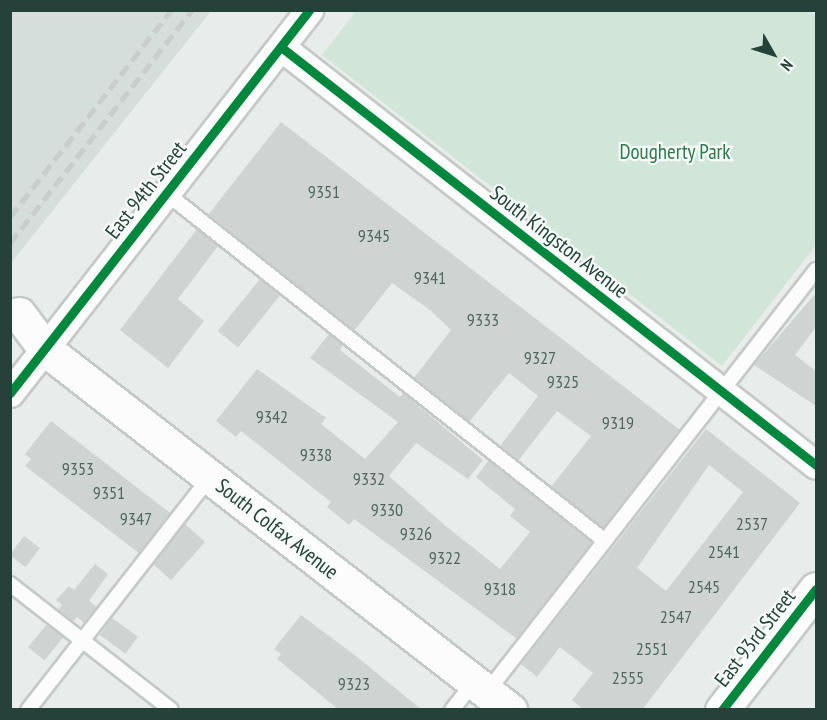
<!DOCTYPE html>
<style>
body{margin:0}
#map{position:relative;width:827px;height:720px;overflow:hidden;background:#e8edeb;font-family:"PT Sans Narrow",sans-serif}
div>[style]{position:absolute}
.built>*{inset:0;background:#d6dedb}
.green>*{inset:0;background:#d1e6d8}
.building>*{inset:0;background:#cfd4d2;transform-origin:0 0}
.roads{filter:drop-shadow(2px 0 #c5cac8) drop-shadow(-2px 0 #c5cac8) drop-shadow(0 2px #c5cac8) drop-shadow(0 -2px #c5cac8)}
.service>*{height:14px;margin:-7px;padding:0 7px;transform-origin:7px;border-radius:7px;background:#fcfcfc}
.minor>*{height:27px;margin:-13.5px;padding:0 13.5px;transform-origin:13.5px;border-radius:13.5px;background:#fcfcfc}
.tertiary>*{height:33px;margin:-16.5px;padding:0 16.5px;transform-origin:16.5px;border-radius:16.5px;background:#fcfcfc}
.secondary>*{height:33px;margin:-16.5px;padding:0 16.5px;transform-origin:16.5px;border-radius:16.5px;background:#fcfcfc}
.rail>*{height:4.5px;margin-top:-2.25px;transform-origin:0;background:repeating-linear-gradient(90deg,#c9cdcc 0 12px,transparent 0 18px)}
.cycleway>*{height:9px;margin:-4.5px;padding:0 4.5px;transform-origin:4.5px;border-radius:4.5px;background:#00873e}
span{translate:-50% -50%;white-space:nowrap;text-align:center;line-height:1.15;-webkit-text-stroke:4.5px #f7fbf9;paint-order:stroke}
.number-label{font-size:18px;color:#506761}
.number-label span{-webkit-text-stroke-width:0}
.park-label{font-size:21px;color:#2d7a4b}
.street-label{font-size:21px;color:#24423a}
.frame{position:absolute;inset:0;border:12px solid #24423a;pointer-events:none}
.north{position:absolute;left:743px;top:24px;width:60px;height:60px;-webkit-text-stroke:4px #f7fbf9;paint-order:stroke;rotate:129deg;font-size:16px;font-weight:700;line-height:24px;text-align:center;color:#24423a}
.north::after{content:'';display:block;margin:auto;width:21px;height:27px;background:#24423a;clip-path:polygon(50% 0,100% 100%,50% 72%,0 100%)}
</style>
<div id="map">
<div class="built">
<div style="clip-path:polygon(11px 10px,211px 11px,11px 263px,10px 11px)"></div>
</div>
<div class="green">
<div style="clip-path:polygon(356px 11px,810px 11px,816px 16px,816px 245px,722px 366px,322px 55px)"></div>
</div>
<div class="building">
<div style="clip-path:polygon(281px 122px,680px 430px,603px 528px,551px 487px,591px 436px,557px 411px,518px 461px,500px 446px,538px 396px,509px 373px,469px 422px,414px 378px,451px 330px,430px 310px,392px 283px,354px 331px,208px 215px)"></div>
<div style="clip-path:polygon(197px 229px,218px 246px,178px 299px,204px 321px,168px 368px,120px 330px)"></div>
<div style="left:260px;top:279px;width:26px;height:67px;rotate:39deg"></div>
<div style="clip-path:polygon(816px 293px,816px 327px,795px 355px,816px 371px,816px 406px,754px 365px)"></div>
<div style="clip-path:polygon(329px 334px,343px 345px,340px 350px,400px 397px,403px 393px,483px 460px,468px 479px,416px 443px,389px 476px,442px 523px,500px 569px,530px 532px,510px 516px,515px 509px,476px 477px,489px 460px,592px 542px,517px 639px,354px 519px,349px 525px,327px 507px,331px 502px,241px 431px,236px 437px,216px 421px,257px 369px,326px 418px,321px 424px,365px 459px,398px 422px,310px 358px)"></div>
<div style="clip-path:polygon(51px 421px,170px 513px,139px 553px,25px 466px,31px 459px,25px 454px)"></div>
<div style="clip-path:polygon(evenodd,706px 429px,800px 503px,642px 710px,584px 710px,572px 700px,593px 673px,560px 647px,537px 677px,521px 664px,706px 429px,709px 465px,743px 492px,666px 591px,637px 568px,709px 465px)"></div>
<div style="left:185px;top:524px;width:27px;height:51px;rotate:42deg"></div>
<div style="left:24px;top:536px;width:20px;height:24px;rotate:37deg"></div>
<div style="clip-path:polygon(95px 564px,108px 574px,89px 601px,97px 607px,84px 623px,77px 617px,73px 622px,58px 610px,62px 605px,56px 600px,69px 586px,74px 590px)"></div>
<div style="clip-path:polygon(301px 615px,356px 656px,422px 710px,339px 710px,277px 659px,281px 654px,274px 649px)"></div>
<div style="left:112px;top:618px;width:32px;height:21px;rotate:36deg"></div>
<div style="left:47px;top:624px;width:21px;height:30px;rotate:39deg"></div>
</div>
<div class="roads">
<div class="service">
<div style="left:166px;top:193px;width:560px;rotate:38.4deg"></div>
<div style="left:10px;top:584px;width:204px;rotate:38deg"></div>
<div style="left:487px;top:692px;width:535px;rotate:-52.06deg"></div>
<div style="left:28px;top:710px;width:296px;rotate:-52deg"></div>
<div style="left:452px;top:710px;width:36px;rotate:-52deg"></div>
</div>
<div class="minor">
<div style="left:281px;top:47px;width:679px;rotate:38deg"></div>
<div style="left:10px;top:393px;width:486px;rotate:-52deg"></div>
</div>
<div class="tertiary">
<div style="left:722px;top:710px;width:153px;rotate:-52.2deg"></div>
</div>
<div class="secondary">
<div style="left:19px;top:314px;width:44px;rotate:53.4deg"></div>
<div style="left:45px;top:349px;width:589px;rotate:37.82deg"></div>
</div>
</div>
<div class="rail">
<div style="left:10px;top:217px;width:262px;rotate:-52.1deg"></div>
<div style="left:10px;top:243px;width:296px;rotate:-52deg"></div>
</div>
<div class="cycleway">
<div style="left:281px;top:47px;width:679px;rotate:38deg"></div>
<div style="left:10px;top:393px;width:486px;rotate:-52deg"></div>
<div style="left:722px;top:710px;width:153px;rotate:-52.2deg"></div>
</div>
<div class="number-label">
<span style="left:324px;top:192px">9351</span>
<span style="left:374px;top:236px">9345</span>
<span style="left:430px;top:278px">9341</span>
<span style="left:483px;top:320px">9333</span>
<span style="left:540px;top:358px">9327</span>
<span style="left:563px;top:382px">9325</span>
<span style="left:272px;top:417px">9342</span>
<span style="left:618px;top:423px">9319</span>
<span style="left:316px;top:455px">9338</span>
<span style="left:78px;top:469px">9353</span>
<span style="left:369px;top:479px">9332</span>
<span style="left:109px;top:493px">9351</span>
<span style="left:387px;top:510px">9330</span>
<span style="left:136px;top:519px">9347</span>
<span style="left:752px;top:524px">2537</span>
<span style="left:416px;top:534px">9326</span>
<span style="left:724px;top:552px">2541</span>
<span style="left:445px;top:558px">9322</span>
<span style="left:704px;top:587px">2545</span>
<span style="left:500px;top:589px">9318</span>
<span style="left:676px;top:617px">2547</span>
<span style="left:652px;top:649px">2551</span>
<span style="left:628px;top:678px">2555</span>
<span style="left:354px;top:684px">9323</span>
</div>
<div class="park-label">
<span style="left:675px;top:152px">Dougherty Park</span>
</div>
<div class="street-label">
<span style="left:146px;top:190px;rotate:-52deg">East 94th Street</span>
<span style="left:559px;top:242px;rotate:38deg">South Kingston Avenue</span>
<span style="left:277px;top:529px;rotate:38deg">South Colfax Avenue</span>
<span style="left:755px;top:638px;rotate:-52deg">East 93rd Street</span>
</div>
<div class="frame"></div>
<div class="north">N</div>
</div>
